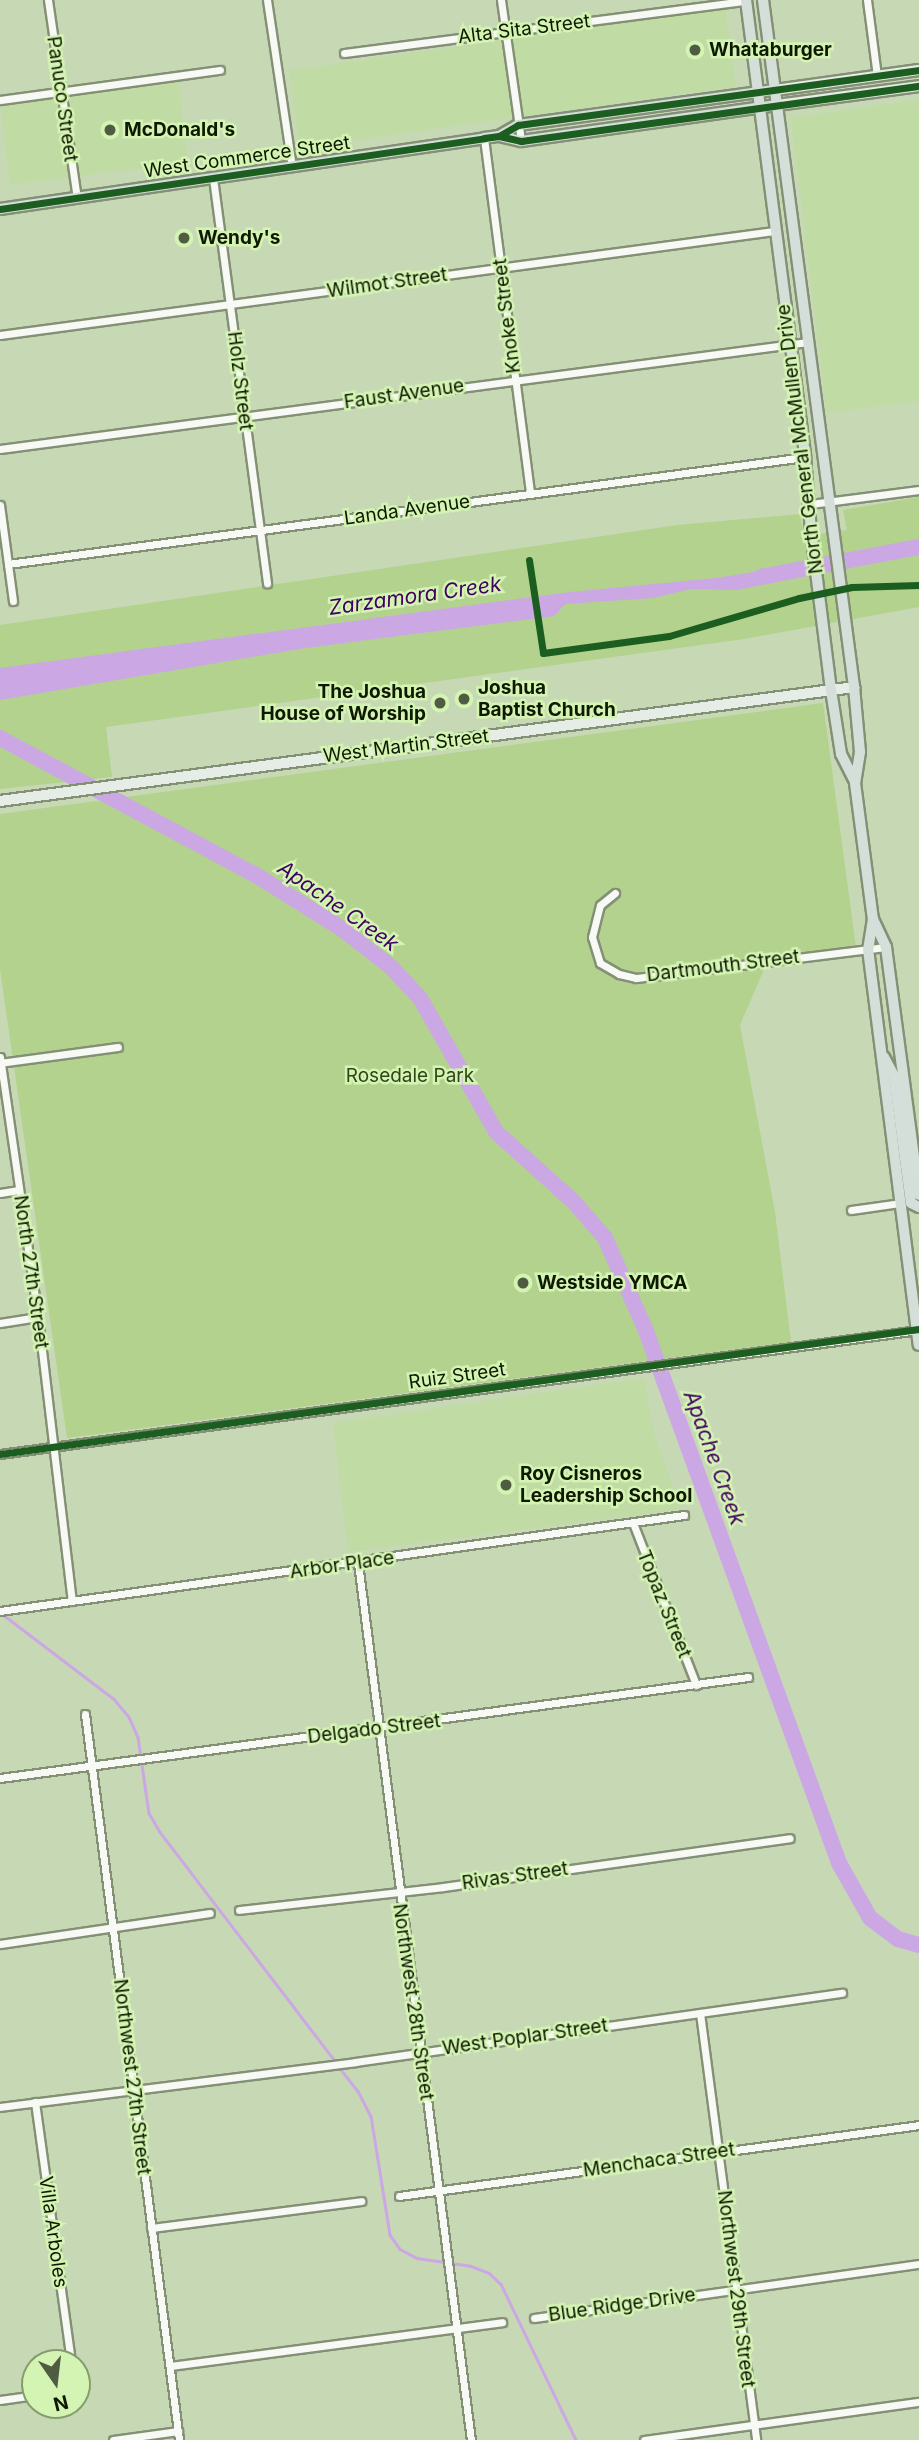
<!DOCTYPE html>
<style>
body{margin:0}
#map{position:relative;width:919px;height:2440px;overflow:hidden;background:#c7d8b5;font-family:Inter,sans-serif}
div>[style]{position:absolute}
.built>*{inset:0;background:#c0dba3;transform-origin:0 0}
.green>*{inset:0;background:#b2d28e}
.water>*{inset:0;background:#cba8e4}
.stream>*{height:2.5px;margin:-1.25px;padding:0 1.25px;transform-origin:1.25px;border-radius:1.25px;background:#cba8e4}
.river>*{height:16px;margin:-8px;padding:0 8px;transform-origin:8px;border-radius:8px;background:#cba8e4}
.roads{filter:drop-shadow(2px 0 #849076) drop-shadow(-2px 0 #849076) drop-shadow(0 2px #849076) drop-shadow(0 -2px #849076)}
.street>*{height:7px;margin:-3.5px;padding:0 3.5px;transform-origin:3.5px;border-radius:3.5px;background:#f7f9f4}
.secondary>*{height:10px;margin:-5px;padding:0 5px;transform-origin:5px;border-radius:5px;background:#e6ece6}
.primary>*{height:10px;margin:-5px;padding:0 5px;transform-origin:5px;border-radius:5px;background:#d4dfd9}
.cycleway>*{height:7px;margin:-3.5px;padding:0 3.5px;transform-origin:3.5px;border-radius:3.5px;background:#1b5e20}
.dots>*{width:19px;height:19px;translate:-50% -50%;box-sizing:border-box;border:4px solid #d4f4b3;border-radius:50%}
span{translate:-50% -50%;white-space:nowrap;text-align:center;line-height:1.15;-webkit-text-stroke:5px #d4f4b3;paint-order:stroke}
.street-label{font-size:19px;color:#0f1902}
.poi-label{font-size:19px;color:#0f1902;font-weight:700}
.left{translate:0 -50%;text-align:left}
.right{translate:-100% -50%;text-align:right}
.park-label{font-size:19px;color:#314518}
.water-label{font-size:21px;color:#40005f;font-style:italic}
.north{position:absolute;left:21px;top:2349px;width:70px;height:70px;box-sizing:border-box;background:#d4f4b3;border:2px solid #859c6c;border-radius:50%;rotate:166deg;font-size:19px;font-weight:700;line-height:28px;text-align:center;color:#0f1902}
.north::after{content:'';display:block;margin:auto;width:24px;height:32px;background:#4f5c41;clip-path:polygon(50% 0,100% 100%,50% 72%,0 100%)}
</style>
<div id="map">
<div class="built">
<div style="left:725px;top:9px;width:78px;height:440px;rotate:82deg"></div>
<div style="left:178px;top:81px;width:82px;height:179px;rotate:83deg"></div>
<div style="clip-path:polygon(919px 100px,919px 401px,827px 413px,791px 118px)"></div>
<div style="clip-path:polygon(644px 1378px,654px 1434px,681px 1509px,348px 1552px,333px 1423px)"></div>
</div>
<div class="green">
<div style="clip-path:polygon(919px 497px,919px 607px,744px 639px,106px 727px,112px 777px,0 789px,0 625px,677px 525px,800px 514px,804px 536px,847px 530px,843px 510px)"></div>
<div style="clip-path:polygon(823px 703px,857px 955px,765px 967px,740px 1025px,775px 1212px,791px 1342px,67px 1438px,0 969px,0 814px)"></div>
</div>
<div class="water">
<div style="clip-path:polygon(777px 568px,777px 582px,737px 590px,691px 589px,653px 598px,565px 604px,554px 616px,305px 648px,0 700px,0 668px,570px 592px,716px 578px)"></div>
</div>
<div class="stream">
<div style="left:1px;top:1613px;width:142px;rotate:37.3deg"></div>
<div style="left:114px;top:1699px;width:23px;rotate:50deg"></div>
<div style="left:129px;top:1717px;width:22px;rotate:66deg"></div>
<div style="left:138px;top:1737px;width:77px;rotate:81.8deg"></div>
<div style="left:149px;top:1813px;width:22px;rotate:60deg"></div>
<div style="left:160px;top:1832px;width:288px;rotate:52.6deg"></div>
<div style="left:339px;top:2067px;width:31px;rotate:52deg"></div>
<div style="left:358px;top:2091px;width:28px;rotate:63deg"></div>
<div style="left:371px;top:2116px;width:121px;rotate:80.9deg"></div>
<div style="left:390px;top:2235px;width:17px;rotate:54deg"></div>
<div style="left:400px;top:2249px;width:19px;rotate:28deg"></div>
<div style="left:417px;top:2258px;width:55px;rotate:8.4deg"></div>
<div style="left:471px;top:2266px;width:19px;rotate:21deg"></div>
<div style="left:489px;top:2273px;width:16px;rotate:43deg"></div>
<div style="left:501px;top:2284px;width:173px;rotate:64.3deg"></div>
</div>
<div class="river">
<div style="left:760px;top:577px;width:162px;rotate:-10.7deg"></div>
<div style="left:0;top:738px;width:290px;rotate:28.2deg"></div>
<div style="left:256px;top:875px;width:102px;rotate:32.1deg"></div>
<div style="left:342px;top:929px;width:62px;rotate:37.8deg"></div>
<div style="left:391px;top:967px;width:42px;rotate:46.9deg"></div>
<div style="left:420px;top:998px;width:154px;rotate:60.4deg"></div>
<div style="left:496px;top:1132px;width:103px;rotate:41.9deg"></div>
<div style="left:573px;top:1201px;width:49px;rotate:49.1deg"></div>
<div style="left:605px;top:1238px;width:102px;rotate:66.2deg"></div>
<div style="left:646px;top:1331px;width:566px;rotate:70.06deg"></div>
<div style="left:839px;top:1863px;width:63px;rotate:60.6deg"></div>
<div style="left:870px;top:1918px;width:35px;rotate:37deg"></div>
<div style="left:898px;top:1939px;width:22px;rotate:16deg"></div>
</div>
<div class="roads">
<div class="street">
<div style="left:48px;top:0;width:200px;rotate:81.7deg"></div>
<div style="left:267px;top:0;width:169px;rotate:81.5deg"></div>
<div style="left:501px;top:0;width:142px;rotate:81.9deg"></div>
<div style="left:867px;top:0;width:77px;rotate:82.5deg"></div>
<div style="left:344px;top:53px;width:405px;rotate:-7.4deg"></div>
<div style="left:0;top:100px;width:222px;rotate:-7.8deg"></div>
<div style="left:484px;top:138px;width:359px;rotate:82.6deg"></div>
<div style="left:213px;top:178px;width:409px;rotate:82.4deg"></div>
<div style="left:0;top:335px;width:781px;rotate:-7.65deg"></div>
<div style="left:0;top:449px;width:815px;rotate:-7.54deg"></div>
<div style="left:810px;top:504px;width:110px;rotate:-7.3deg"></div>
<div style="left:0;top:505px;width:97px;rotate:82.3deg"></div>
<div style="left:8px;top:564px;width:804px;rotate:-7.65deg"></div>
<div style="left:615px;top:893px;width:19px;rotate:141deg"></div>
<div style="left:600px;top:905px;width:33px;rotate:104deg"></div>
<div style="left:592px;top:937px;width:27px;rotate:73deg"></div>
<div style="left:600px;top:963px;width:22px;rotate:30deg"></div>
<div style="left:619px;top:974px;width:17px;rotate:13deg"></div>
<div style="left:636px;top:978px;width:252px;rotate:-7.1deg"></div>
<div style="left:0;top:1057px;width:263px;rotate:81.7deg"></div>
<div style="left:38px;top:1317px;width:286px;rotate:83.2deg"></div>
<div style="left:0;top:1063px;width:119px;rotate:-7.7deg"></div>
<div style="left:0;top:1193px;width:19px;rotate:-9deg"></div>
<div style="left:851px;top:1210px;width:49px;rotate:-8.1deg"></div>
<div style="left:0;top:1323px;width:38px;rotate:-9deg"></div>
<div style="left:0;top:1454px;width:926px;rotate:-7.69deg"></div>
<div style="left:633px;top:1523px;width:174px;rotate:68.7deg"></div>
<div style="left:358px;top:1563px;width:884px;rotate:82.66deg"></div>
<div style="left:0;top:1611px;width:691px;rotate:-7.99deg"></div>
<div style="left:85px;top:1714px;width:732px;rotate:82.62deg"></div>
<div style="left:0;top:1778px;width:755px;rotate:-7.69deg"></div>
<div style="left:239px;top:1910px;width:205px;rotate:-6.4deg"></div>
<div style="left:443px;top:1887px;width:350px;rotate:-8deg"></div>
<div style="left:0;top:1944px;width:212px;rotate:-8.4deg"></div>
<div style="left:700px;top:2013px;width:431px;rotate:82.5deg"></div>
<div style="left:35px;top:2102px;width:263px;rotate:82.1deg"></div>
<div style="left:0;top:2107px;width:358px;rotate:-7.2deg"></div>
<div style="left:355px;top:2062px;width:492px;rotate:-8.1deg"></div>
<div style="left:399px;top:2196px;width:525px;rotate:-7.77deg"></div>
<div style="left:151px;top:2228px;width:212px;rotate:-7.3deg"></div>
<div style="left:534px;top:2318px;width:389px;rotate:-8deg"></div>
<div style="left:170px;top:2366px;width:335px;rotate:-7.5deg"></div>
<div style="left:0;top:2400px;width:35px;rotate:-8deg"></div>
<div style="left:113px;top:2440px;width:66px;rotate:-7.9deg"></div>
<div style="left:644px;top:2440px;width:278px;rotate:-7.9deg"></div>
</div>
<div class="secondary">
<div style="left:775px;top:90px;width:145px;rotate:-7.9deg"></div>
<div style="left:777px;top:105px;width:143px;rotate:-7.6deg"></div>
<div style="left:0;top:801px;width:862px;rotate:-7.6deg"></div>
</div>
<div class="primary">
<div style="left:746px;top:0;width:461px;rotate:82.6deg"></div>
<div style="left:805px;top:457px;width:75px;rotate:85.4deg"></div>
<div style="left:811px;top:532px;width:159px;rotate:82.8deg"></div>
<div style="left:831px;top:690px;width:65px;rotate:81.1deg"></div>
<div style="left:841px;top:754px;width:31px;rotate:63deg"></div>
<div style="left:763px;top:0;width:693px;rotate:82.45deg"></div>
<div style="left:854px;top:687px;width:65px;rotate:84.7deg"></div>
<div style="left:860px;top:752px;width:31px;rotate:99deg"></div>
<div style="left:855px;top:783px;width:137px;rotate:82.5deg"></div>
<div style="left:873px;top:919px;width:30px;rotate:99deg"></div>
<div style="left:868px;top:949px;width:399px;rotate:82.7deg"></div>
<div style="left:499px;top:136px;width:22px;rotate:-30deg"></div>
<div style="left:518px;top:125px;width:259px;rotate:-7.8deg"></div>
<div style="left:0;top:209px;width:489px;rotate:-8.3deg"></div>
<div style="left:484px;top:138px;width:15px;rotate:-8deg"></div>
<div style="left:499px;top:136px;width:23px;rotate:13deg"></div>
<div style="left:521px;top:141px;width:259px;rotate:-8deg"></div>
<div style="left:873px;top:919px;width:31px;rotate:65deg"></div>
<div style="left:886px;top:947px;width:250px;rotate:82.4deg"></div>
<div style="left:884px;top:1057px;width:21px;rotate:62deg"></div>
<div style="left:894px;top:1076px;width:128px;rotate:82.4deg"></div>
<div style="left:911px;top:1203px;width:9px;rotate:27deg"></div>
</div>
</div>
<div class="cycleway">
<div style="left:499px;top:136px;width:22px;rotate:-30deg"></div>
<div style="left:518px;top:125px;width:405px;rotate:-7.8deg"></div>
<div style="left:0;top:209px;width:489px;rotate:-8.3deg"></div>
<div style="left:484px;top:138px;width:15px;rotate:-8deg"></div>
<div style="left:499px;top:136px;width:23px;rotate:13deg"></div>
<div style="left:521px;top:141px;width:402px;rotate:-7.9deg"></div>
<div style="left:529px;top:560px;width:94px;rotate:81.4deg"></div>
<div style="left:543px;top:653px;width:127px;rotate:-7.7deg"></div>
<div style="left:669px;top:636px;width:135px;rotate:-16.3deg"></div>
<div style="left:799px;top:598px;width:54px;rotate:-11.7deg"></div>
<div style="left:852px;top:587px;width:67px;rotate:-1.7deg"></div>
<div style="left:0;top:1454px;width:927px;rotate:-7.75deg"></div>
</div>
<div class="dots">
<div style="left:695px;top:50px;background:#4f5c41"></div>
<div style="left:110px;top:130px;background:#4f5c41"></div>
<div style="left:184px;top:238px;background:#4f5c41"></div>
<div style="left:464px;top:699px;background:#4f5c41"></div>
<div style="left:440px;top:703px;background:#4f5c41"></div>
<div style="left:523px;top:1283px;background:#4f5c41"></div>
<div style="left:506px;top:1485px;background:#4f5c41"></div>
</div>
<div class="street-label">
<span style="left:524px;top:29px;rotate:-7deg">Alta Sita Street</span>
<span style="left:62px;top:99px;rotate:82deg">Panuco Street</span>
<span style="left:247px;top:157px;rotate:-8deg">West Commerce Street</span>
<span style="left:387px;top:283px;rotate:-8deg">Wilmot Street</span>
<span style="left:507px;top:316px;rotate:-97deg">Knoke Street</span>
<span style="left:240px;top:381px;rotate:83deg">Holz Street</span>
<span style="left:404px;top:394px;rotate:-8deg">Faust Avenue</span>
<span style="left:800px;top:439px;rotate:-97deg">North General McMullen Drive</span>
<span style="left:407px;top:510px;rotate:-8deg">Landa Avenue</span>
<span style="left:406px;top:746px;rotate:-7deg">West Martin Street</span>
<span style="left:723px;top:966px;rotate:-7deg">Dartmouth Street</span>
<span style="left:31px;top:1272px;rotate:82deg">North 27th Street</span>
<span style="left:457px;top:1376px;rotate:-8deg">Ruiz Street</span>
<span style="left:342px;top:1565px;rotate:-8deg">Arbor Place</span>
<span style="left:664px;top:1604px;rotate:68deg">Topaz Street</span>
<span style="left:374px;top:1729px;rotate:-7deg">Delgado Street</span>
<span style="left:515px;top:1876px;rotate:-8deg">Rivas Street</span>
<span style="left:413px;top:2002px;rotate:82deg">Northwest 28th Street</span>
<span style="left:525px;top:2037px;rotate:-8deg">West Poplar Street</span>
<span style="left:132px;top:2077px;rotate:83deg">Northwest 27th Street</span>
<span style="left:659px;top:2160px;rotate:-8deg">Menchaca Street</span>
<span style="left:53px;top:2232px;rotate:82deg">Villa Arboles</span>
<span style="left:736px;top:2289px;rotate:83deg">Northwest 29th Street</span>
<span style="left:622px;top:2305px;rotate:-8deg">Blue Ridge Drive</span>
</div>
<div class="poi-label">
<span class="left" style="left:709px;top:50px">Whataburger</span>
<span class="left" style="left:124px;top:130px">McDonald's</span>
<span class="left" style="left:198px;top:238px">Wendy's</span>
<span class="left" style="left:478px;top:699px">Joshua<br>Baptist Church</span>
<span class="right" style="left:426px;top:703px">The Joshua<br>House of Worship</span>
<span class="left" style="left:537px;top:1283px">Westside YMCA</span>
<span class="left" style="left:520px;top:1485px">Roy Cisneros<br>Leadership School</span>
</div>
<div class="park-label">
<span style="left:410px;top:1076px">Rosedale Park</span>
</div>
<div class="water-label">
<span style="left:415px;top:596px;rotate:-8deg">Zarzamora Creek</span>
<span style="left:338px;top:906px;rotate:35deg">Apache Creek</span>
<span style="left:714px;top:1458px;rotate:70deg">Apache Creek</span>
</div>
<div class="north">N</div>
</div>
